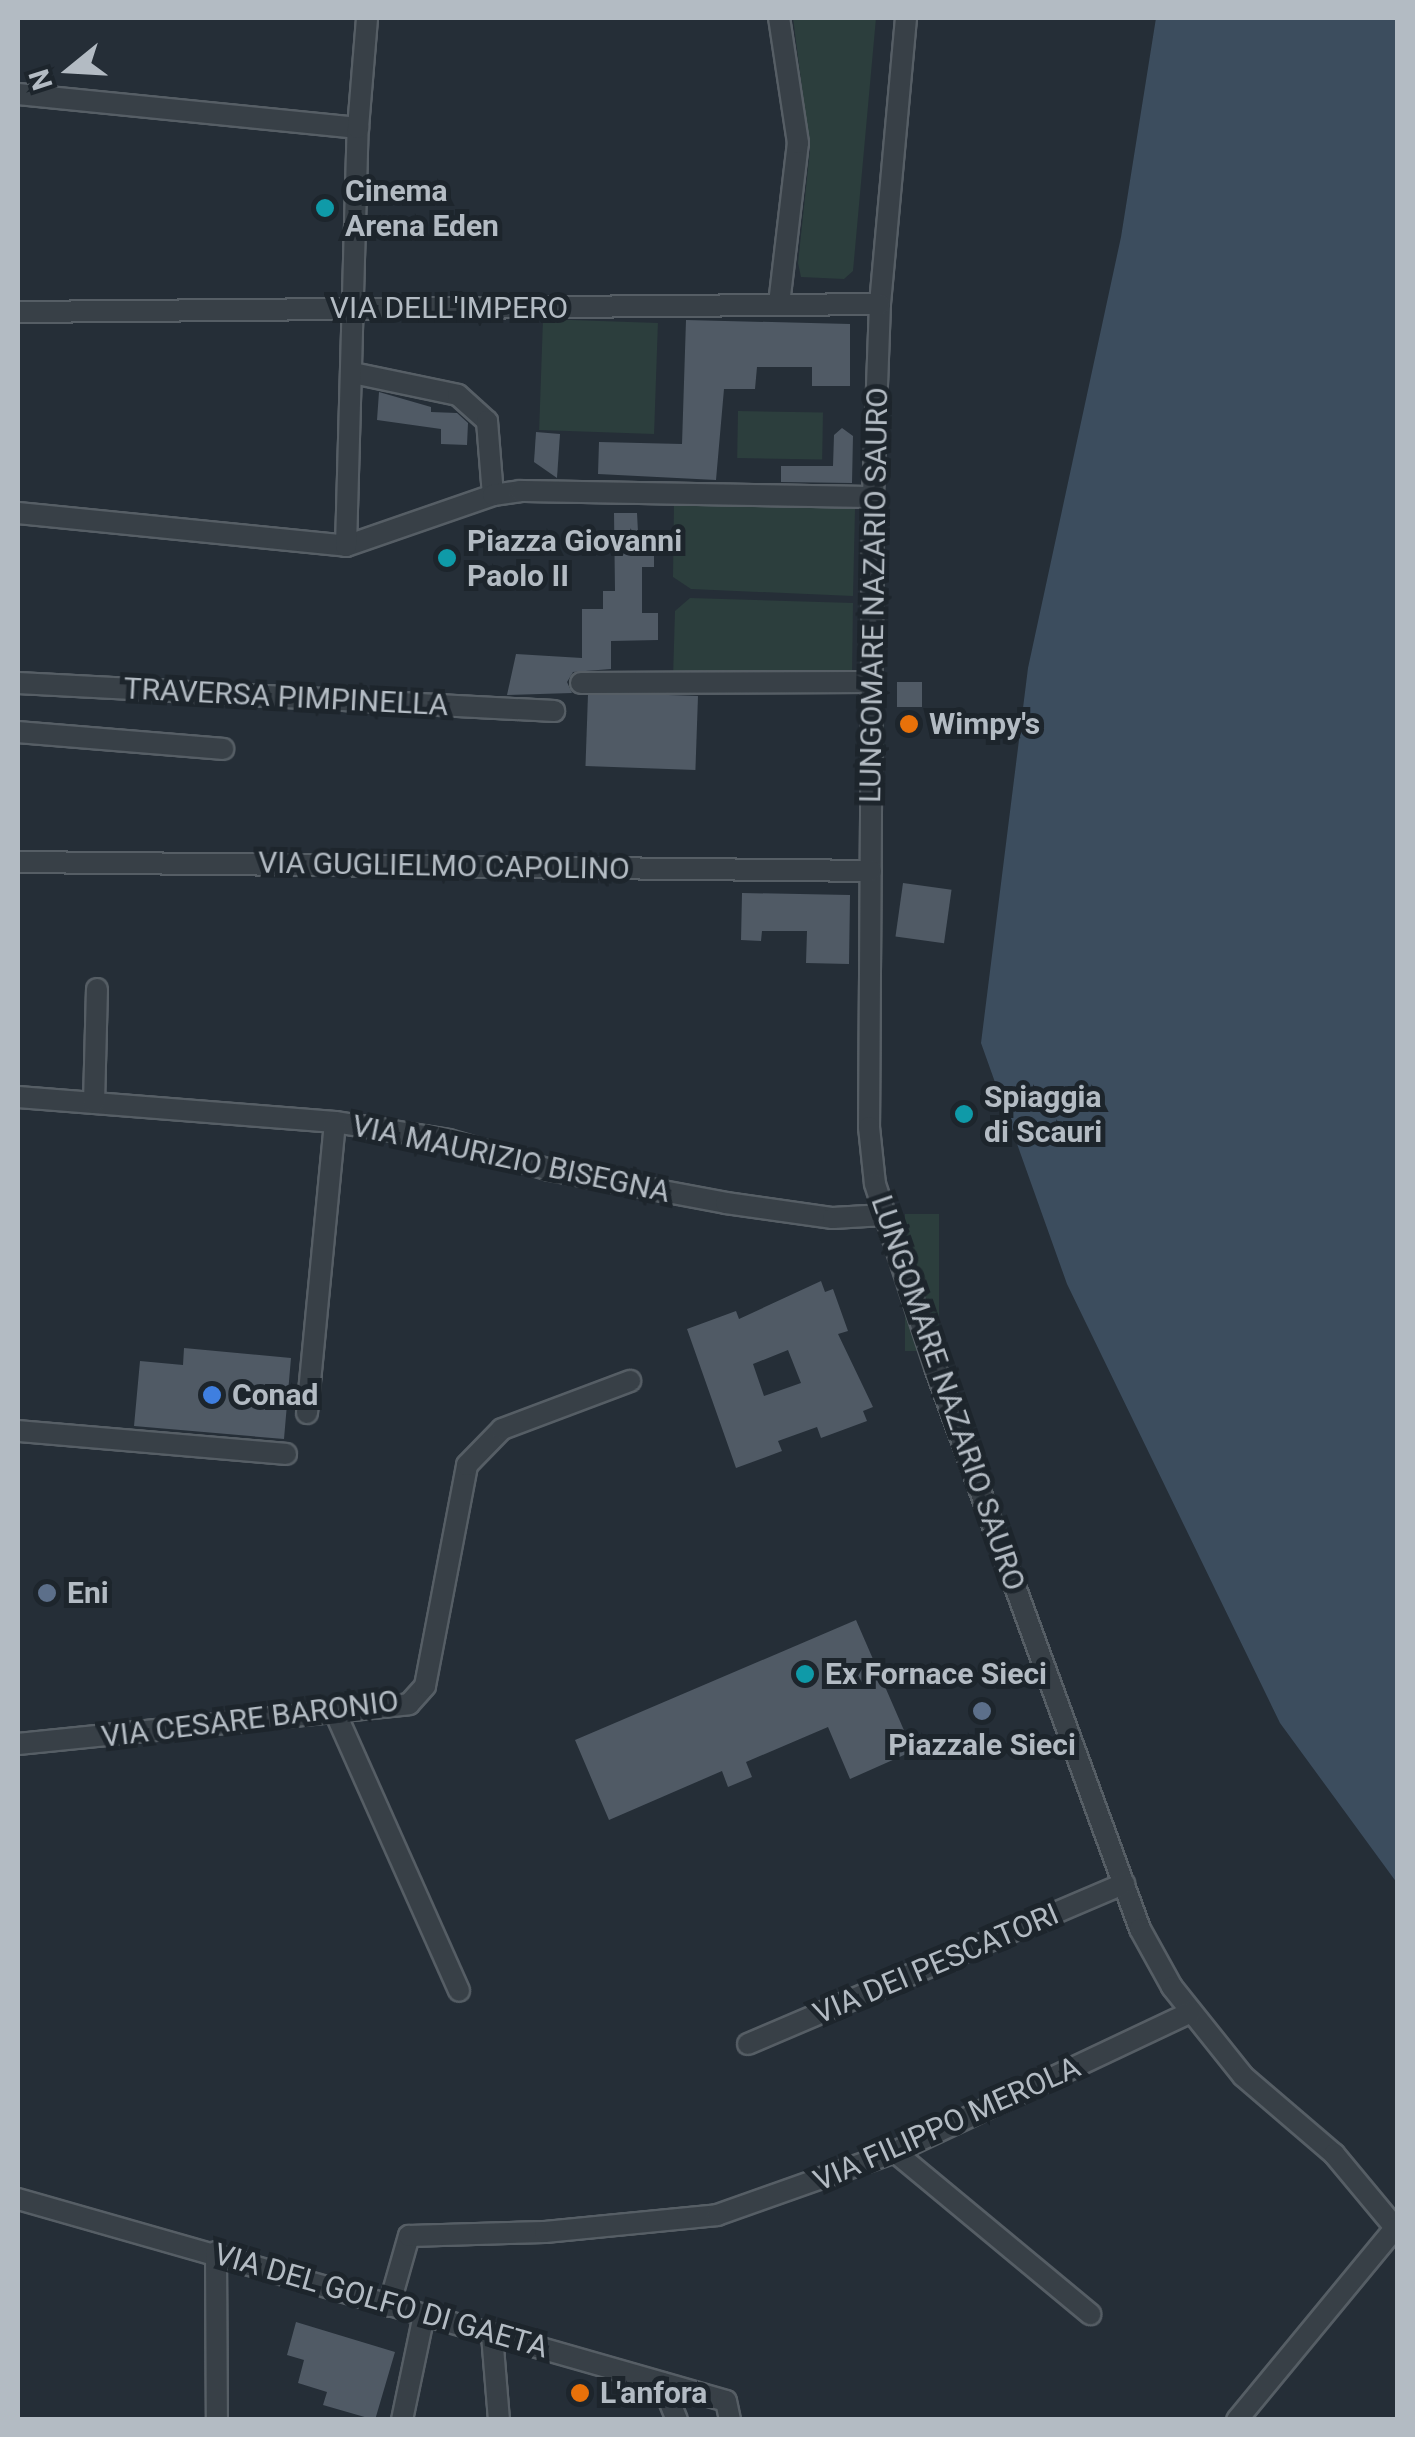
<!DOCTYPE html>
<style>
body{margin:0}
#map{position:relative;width:1415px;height:2437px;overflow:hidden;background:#252e37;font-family:Roboto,sans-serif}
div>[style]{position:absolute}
.green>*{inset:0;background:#2c3e3d;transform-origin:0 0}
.water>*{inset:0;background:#3c4d5e}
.building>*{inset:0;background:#505a65;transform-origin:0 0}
.roads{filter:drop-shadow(2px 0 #565e65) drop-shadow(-2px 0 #565e65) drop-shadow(0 2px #565e65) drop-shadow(0 -2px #565e65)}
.minor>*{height:20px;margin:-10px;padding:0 10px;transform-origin:10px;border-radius:10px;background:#384047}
.dots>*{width:28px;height:28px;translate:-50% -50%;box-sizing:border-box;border:5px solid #1d252c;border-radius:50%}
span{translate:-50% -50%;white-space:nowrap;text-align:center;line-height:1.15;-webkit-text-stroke:10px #1d252c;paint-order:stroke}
.poi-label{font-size:30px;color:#b3bbc3;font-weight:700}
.left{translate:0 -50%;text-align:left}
.street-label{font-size:30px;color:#b3bbc3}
.frame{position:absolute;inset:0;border:20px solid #b3bbc3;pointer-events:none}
.north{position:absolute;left:20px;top:20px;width:100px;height:100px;-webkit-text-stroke:8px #1d252c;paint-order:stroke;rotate:252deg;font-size:28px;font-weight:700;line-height:40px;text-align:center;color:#b3bbc3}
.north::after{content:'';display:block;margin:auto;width:35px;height:45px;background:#b3bbc3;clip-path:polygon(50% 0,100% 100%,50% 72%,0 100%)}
</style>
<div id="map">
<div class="green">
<div style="clip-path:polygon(793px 18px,876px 18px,853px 271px,844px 279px,801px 277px,798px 263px,810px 150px)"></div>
<div style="left:543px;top:319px;width:115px;height:111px;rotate:2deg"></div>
<div style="left:738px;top:411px;width:85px;height:47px;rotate:1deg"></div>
<div style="clip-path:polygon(674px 503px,855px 509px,853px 596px,691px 589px,673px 577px)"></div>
<div style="clip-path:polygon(690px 598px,853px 603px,852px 678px,673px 678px,675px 611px)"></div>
<div style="left:905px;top:1214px;width:34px;height:137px"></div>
</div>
<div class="water">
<div style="clip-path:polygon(1156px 18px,1397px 18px,1397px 1883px,1280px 1723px,1067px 1284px,981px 1043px,1028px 668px,1121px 237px)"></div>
</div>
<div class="building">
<div style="clip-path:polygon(686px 320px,850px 324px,850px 386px,812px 386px,812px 367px,757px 367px,755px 389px,724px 389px,716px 480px,598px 474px,599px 442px,682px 444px)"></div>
<div style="clip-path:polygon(379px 392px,431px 407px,431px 412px,457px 413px,468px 423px,467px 445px,441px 444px,441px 429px,377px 420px)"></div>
<div style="clip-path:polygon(842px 428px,853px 436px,852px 483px,781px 482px,781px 466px,833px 466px,834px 435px)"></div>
<div style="clip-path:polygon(536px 432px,560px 434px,557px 478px,534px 462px)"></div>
<div style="clip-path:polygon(614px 513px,637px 513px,638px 532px,654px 532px,654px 567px,642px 567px,642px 613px,658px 613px,658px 640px,611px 641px,611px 669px,573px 672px,567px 682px,572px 693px,507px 695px,516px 654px,582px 658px,582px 609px,603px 609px,603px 591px,615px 591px)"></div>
<div style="left:897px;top:682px;width:25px;height:25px"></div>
<div style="left:698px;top:696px;width:74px;height:110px;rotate:92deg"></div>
<div style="left:903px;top:883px;width:49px;height:54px;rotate:8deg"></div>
<div style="clip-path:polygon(742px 893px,850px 895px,849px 964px,806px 963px,807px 931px,762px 931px,761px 941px,741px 940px)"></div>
<div style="clip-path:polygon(evenodd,821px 1281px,825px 1292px,833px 1289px,848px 1331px,838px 1334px,873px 1407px,863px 1411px,867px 1421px,821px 1438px,817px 1427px,778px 1441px,782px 1451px,736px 1468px,687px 1329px,736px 1311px,739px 1319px,821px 1281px,788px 1350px,801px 1383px,764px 1396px,753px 1364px,788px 1350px)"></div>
<div style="clip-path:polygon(184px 1348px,291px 1358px,284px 1439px,134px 1426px,140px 1361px,183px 1365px)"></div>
<div style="clip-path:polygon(856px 1620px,913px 1751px,850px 1779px,828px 1727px,746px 1762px,752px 1777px,728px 1787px,722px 1771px,609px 1820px,575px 1740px)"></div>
<div style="clip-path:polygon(296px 2322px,395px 2352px,375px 2420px,323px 2405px,327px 2392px,298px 2383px,304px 2360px,287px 2355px)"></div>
</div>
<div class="roads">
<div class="minor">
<div style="left:906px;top:18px;width:287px;rotate:95.2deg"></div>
<div style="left:880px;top:304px;width:193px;rotate:92.1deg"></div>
<div style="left:873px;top:497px;width:630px;rotate:90.36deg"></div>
<div style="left:869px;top:1127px;width:57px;rotate:84deg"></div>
<div style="left:875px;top:1184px;width:193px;rotate:71.8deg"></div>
<div style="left:935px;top:1367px;width:598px;rotate:69.96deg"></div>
<div style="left:1140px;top:1929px;width:66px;rotate:61.1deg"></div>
<div style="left:1172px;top:1987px;width:114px;rotate:51.4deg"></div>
<div style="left:1243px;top:2076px;width:120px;rotate:40.6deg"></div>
<div style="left:1334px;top:2154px;width:100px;rotate:50.3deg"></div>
<div style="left:18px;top:94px;width:342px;rotate:5.7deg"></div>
<div style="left:779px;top:304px;width:162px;rotate:-83.3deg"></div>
<div style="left:798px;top:143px;width:126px;rotate:-98.6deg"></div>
<div style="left:18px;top:312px;width:862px;rotate:-0.53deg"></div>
<div style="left:353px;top:373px;width:107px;rotate:11.8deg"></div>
<div style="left:458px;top:395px;width:39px;rotate:42deg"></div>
<div style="left:487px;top:421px;width:74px;rotate:85.4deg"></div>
<div style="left:18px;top:513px;width:330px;rotate:5.7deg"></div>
<div style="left:346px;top:546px;width:156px;rotate:-19.1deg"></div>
<div style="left:493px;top:495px;width:27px;rotate:-8deg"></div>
<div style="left:520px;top:491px;width:353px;rotate:1deg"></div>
<div style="left:346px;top:546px;width:418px;rotate:-88.4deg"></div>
<div style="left:358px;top:128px;width:110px;rotate:-85.3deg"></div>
<div style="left:18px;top:683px;width:537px;rotate:2.99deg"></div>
<div style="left:581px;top:683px;width:289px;rotate:-0.2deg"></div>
<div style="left:18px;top:732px;width:206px;rotate:4.7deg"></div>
<div style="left:18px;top:862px;width:853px;rotate:0.6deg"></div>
<div style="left:18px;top:1097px;width:318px;rotate:4.5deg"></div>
<div style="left:335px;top:1122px;width:115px;rotate:9deg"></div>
<div style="left:449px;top:1140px;width:105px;rotate:16.5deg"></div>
<div style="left:550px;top:1170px;width:179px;rotate:10.6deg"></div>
<div style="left:726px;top:1203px;width:108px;rotate:8deg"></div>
<div style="left:833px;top:1218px;width:51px;rotate:-3.4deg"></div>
<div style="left:94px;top:1103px;width:114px;rotate:-88.5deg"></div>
<div style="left:307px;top:1413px;width:292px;rotate:-84.5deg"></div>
<div style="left:18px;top:1431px;width:269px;rotate:4.9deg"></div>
<div style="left:335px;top:1712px;width:305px;rotate:66deg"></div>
<div style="left:18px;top:1744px;width:393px;rotate:-5.8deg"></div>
<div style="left:409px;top:1704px;width:24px;rotate:-48deg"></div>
<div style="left:425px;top:1686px;width:225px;rotate:-79.2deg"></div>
<div style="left:467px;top:1465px;width:50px;rotate:-45.8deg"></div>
<div style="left:502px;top:1429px;width:137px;rotate:-20.6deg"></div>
<div style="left:748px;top:2044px;width:409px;rotate:-23.1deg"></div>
<div style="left:895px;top:2152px;width:254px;rotate:39.7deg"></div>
<div style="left:18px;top:2199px;width:736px;rotate:15.92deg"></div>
<div style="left:726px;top:2401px;width:19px;rotate:78deg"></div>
<div style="left:216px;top:2252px;width:168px;rotate:89.7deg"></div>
<div style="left:389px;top:2306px;width:73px;rotate:-74.1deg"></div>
<div style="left:409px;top:2236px;width:136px;rotate:-1.7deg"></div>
<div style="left:545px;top:2232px;width:173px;rotate:-5.6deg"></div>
<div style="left:717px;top:2215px;width:189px;rotate:-19.5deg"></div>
<div style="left:895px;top:2152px;width:327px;rotate:-25.3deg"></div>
<div style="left:492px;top:2335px;width:85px;rotate:85.3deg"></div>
<div style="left:662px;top:2383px;width:40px;rotate:68deg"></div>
<div style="left:402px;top:2420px;width:107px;rotate:-78.2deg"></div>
<div style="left:1237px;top:2420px;width:249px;rotate:-50.5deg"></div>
</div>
</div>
<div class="dots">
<div style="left:325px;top:208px;background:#0f9aa8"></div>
<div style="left:447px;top:558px;background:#0f9aa8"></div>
<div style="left:909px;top:724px;background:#e8710a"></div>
<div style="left:964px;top:1114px;background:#0f9aa8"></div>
<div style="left:212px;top:1395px;background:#3f7fe0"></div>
<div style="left:47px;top:1593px;background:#5c6f8a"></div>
<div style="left:805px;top:1674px;background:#0f9aa8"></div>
<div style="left:982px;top:1711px;background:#5c6f8a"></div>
<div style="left:580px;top:2393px;background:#e8710a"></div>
</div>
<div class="poi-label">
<span class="left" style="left:345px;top:208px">Cinema<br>Arena Eden</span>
<span class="left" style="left:467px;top:558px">Piazza Giovanni<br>Paolo II</span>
<span class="left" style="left:929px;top:724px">Wimpy's</span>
<span class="left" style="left:984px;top:1114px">Spiaggia<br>di Scauri</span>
<span class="left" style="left:232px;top:1395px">Conad</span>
<span class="left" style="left:67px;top:1593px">Eni</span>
<span class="left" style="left:825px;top:1674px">Ex Fornace Sieci</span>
<span style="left:982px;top:1745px">Piazzale Sieci</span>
<span class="left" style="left:600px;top:2393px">L'anfora</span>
</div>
<div class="street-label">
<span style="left:449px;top:308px">VIA DELL'IMPERO</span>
<span style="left:874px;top:595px;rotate:-89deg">LUNGOMARE NAZARIO SAURO</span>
<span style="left:286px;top:697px;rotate:3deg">TRAVERSA PIMPINELLA</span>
<span style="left:444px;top:866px;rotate:1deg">VIA GUGLIELMO CAPOLINO</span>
<span style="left:511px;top:1159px;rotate:12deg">VIA MAURIZIO BISEGNA</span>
<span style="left:948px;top:1393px;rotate:71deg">LUNGOMARE NAZARIO SAURO</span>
<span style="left:250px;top:1719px;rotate:-7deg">VIA CESARE BARONIO</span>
<span style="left:936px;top:1964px;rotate:-23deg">VIA DEI PESCATORI</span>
<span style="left:947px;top:2124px;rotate:-24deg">VIA FILIPPO MEROLA</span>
<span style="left:381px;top:2301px;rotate:16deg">VIA DEL GOLFO DI GAETA</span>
</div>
<div class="frame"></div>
<div class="north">N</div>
</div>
